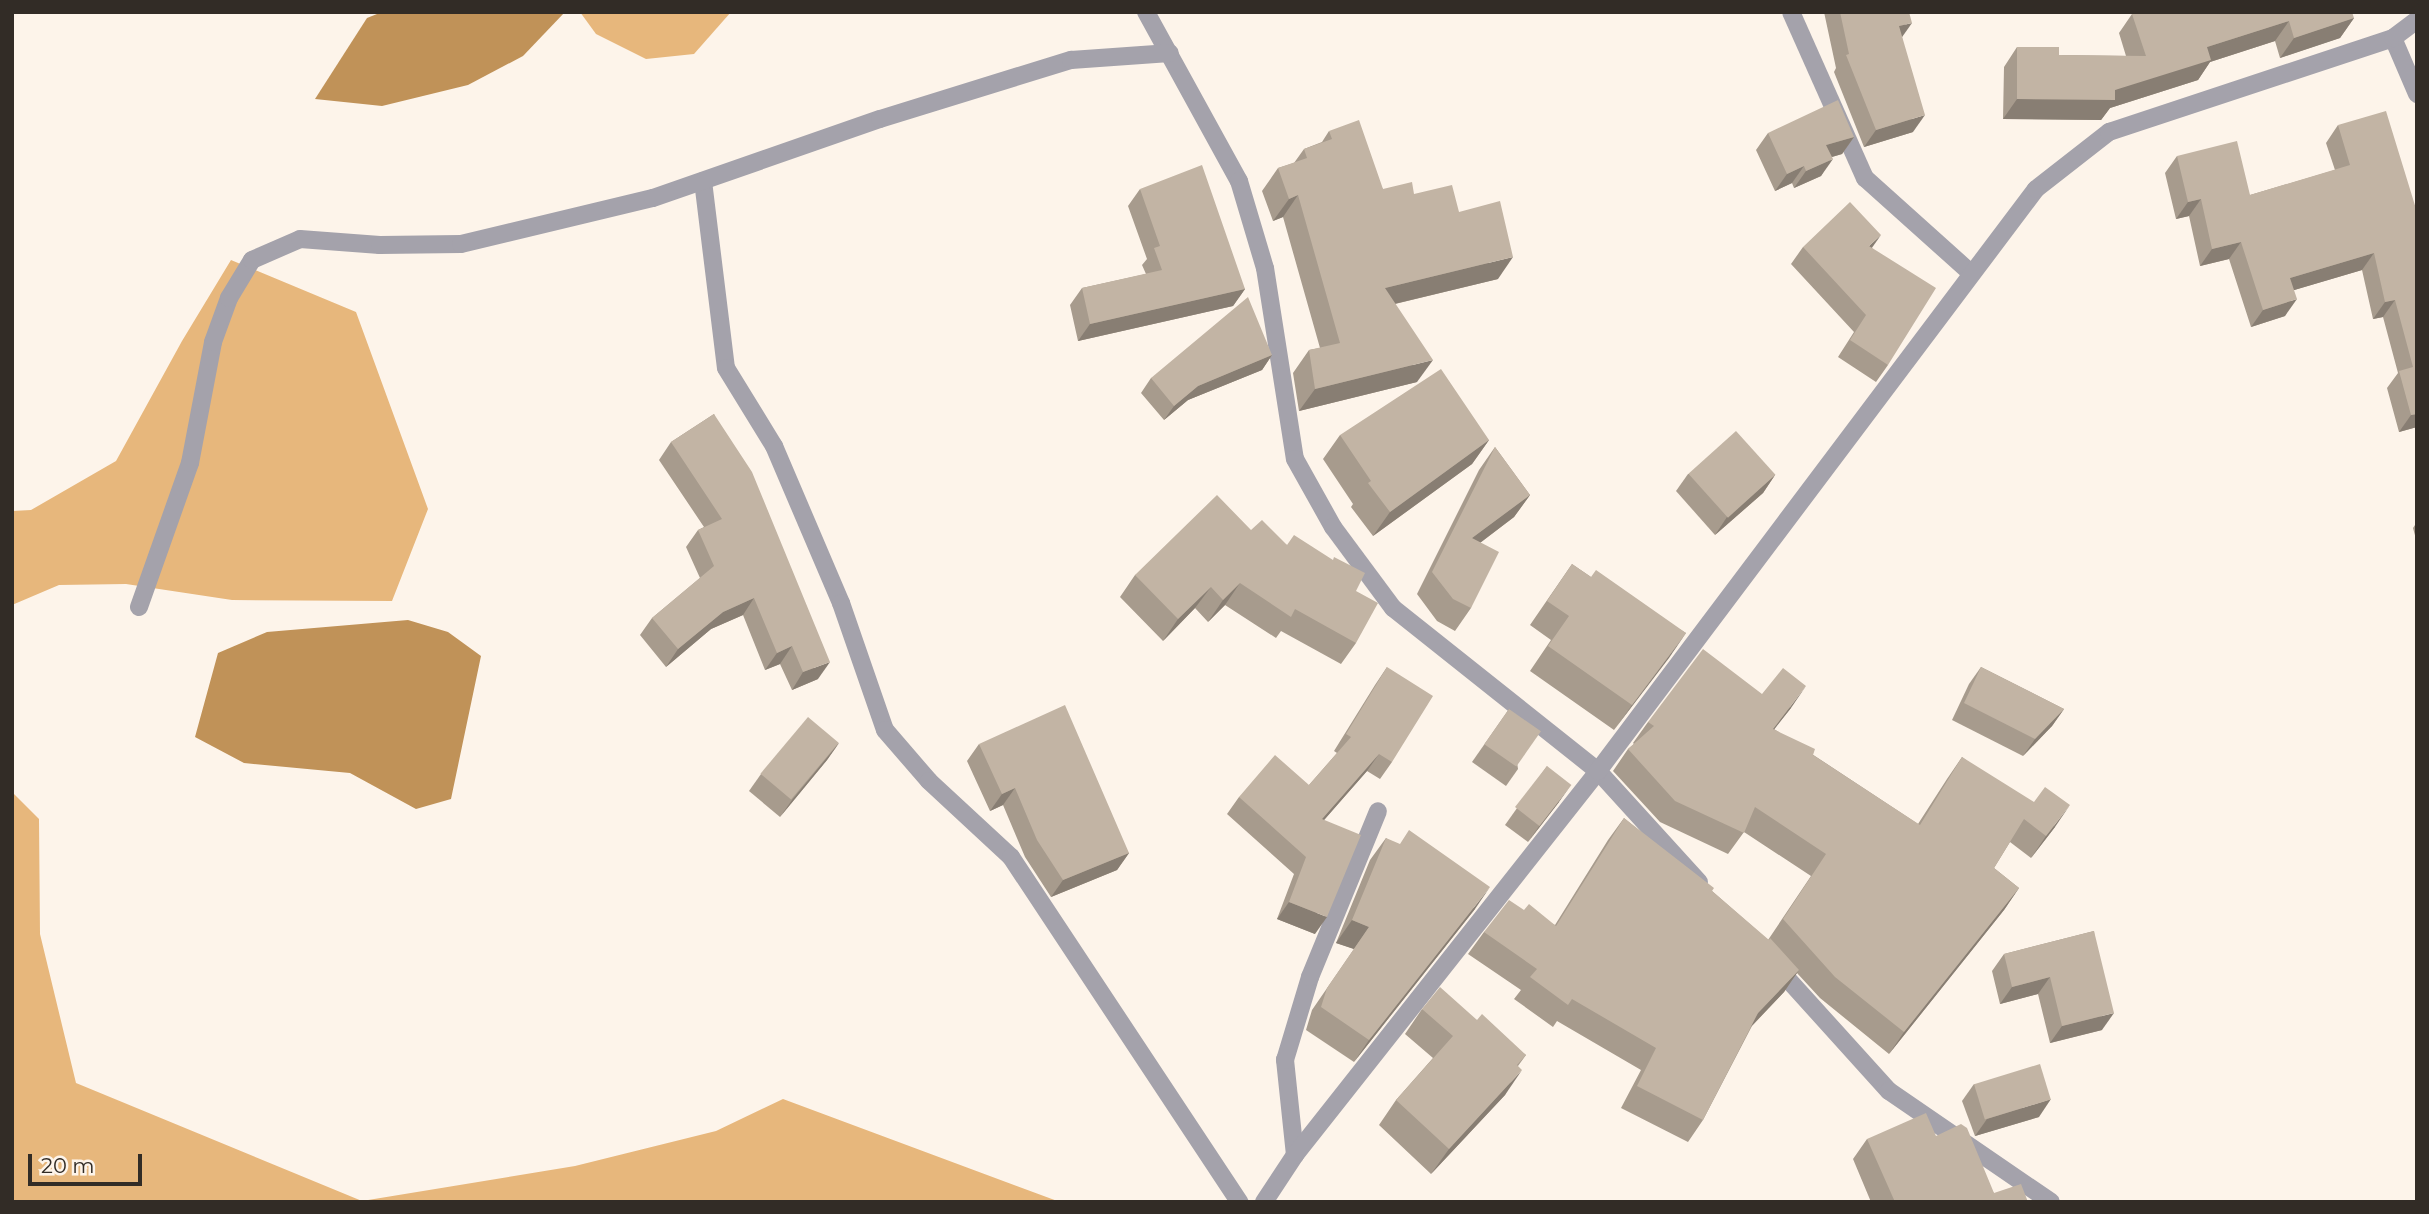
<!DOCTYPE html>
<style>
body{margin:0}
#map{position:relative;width:2429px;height:1214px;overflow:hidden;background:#fdf4ea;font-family:Montserrat,sans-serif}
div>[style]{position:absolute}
.forest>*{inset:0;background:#e7b77c}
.water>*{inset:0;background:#c09258}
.minor>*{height:18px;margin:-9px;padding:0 9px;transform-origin:9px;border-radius:9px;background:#a4a2ab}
.wall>*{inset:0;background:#a79b8d}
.shaded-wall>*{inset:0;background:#887e73}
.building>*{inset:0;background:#c2b4a4;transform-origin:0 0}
span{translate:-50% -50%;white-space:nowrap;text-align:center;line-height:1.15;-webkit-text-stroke:5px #fdf4ea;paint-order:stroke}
.frame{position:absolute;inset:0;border:14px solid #322c26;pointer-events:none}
.scale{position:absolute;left:28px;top:1154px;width:114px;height:32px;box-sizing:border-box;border:4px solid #322c26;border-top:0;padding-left:9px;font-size:21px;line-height:24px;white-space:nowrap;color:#322c26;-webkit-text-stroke:5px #fdf4ea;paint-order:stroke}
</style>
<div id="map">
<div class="forest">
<div style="clip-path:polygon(580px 12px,731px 12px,694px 54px,646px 59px,596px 34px)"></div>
<div style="clip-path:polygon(231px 260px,356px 312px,428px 509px,392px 601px,232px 600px,126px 584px,59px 585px,12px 605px,12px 511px,31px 510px,116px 461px,182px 341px)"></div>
<div style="clip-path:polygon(12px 792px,39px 819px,40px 934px,76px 1083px,362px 1201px,575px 1166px,716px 1131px,783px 1099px,1060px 1202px,12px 1202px)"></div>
</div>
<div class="water">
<div style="clip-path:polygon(382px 12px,565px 12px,523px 56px,468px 85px,382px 106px,315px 99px,367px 18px)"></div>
<div style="clip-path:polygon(408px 620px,448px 632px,481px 656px,451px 799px,416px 809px,350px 773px,244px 763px,195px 737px,218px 653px,267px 632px)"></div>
</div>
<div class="minor">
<div style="left:1146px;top:12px;width:193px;rotate:61.2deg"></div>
<div style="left:1239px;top:181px;width:91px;rotate:73.4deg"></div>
<div style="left:1265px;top:268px;width:193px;rotate:81.1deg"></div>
<div style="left:1295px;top:459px;width:78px;rotate:60.8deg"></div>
<div style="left:1333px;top:527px;width:101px;rotate:53.5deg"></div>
<div style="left:1393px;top:608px;width:262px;rotate:38.5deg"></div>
<div style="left:1598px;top:771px;width:150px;rotate:47.7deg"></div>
<div style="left:1791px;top:12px;width:182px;rotate:66deg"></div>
<div style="left:1865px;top:178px;width:142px;rotate:41.9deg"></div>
<div style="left:2393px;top:38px;width:61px;rotate:66.8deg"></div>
<div style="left:703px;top:181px;width:188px;rotate:83deg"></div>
<div style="left:726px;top:368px;width:92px;rotate:58.4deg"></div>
<div style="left:774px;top:446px;width:171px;rotate:66.9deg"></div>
<div style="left:841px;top:603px;width:134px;rotate:70.9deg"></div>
<div style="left:885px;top:730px;width:67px;rotate:49.2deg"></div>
<div style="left:929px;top:781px;width:112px;rotate:42.8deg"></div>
<div style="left:1011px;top:857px;width:414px;rotate:56.5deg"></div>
<div style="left:139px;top:607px;width:153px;rotate:-70.5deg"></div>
<div style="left:190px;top:463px;width:123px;rotate:-79.2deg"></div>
<div style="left:213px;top:342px;width:47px;rotate:-70deg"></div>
<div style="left:229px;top:298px;width:44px;rotate:-58.8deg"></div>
<div style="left:252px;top:260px;width:52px;rotate:-23.6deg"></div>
<div style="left:300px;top:239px;width:80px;rotate:4.3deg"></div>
<div style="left:380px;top:245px;width:81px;rotate:-0.7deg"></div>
<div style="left:461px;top:244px;width:197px;rotate:-13.5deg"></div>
<div style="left:653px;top:198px;width:240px;rotate:-19.2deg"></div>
<div style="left:880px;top:119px;width:200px;rotate:-17.2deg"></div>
<div style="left:1071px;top:60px;width:99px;rotate:-4deg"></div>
<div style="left:1775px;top:965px;width:170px;rotate:47.9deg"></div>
<div style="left:1889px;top:1091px;width:196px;rotate:34.4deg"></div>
<div style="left:1295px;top:1155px;width:96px;rotate:-96deg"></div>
<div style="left:1285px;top:1060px;width:87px;rotate:-73.2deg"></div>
<div style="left:1310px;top:977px;width:179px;rotate:-67.7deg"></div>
<div style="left:1264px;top:1202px;width:56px;rotate:-56.6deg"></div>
<div style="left:1295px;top:1155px;width:489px;rotate:-51.7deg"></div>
<div style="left:1598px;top:771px;width:728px;rotate:-53.04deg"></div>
<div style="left:2036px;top:189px;width:93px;rotate:-38deg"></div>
<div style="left:2109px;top:132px;width:299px;rotate:-18.3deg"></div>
<div style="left:2393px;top:38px;width:30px;rotate:-37deg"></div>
</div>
<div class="wall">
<div style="clip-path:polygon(1824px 12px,1909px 12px,1902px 37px,1913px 132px,1864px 147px,1834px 72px,1836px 68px)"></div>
<div style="clip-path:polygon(2132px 14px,2354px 18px,2340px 38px,2280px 58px,2275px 41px,2210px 62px,2198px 80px,2110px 108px,2101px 120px,2003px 119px,2004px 67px,2017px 47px,2059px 55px,2126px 56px,2119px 33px)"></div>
<div style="clip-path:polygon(2338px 125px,2417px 212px,2417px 427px,2399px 432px,2387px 388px,2398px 373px,2383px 317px,2373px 319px,2362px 270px,2294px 290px,2285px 316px,2251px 327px,2229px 259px,2200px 266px,2189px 216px,2176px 219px,2165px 173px,2177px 156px,2250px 195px,2335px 170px,2326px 143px)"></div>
<div style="clip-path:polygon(1329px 131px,1383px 189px,1414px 194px,1459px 212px,1498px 279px,1395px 304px,1417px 382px,1299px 411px,1293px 373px,1309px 350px,1320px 348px,1283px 217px,1273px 221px,1262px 191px,1278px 168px,1294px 163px,1304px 149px,1322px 142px)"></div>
<div style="clip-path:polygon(1768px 133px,1854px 137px,1842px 154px,1832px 157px,1821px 176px,1794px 188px,1792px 183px,1775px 191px,1756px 150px)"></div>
<div style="clip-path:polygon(1140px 189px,1245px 289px,1233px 306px,1078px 341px,1070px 305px,1082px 288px,1146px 274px,1142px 265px,1147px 259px,1128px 206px)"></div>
<div style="clip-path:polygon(1803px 247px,1872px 247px,1888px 365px,1876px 382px,1838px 357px,1854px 332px,1791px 264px)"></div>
<div style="clip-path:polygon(1272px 355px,1262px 370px,1188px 400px,1164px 420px,1141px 393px,1151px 378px)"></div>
<div style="clip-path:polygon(714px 414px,818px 679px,792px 690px,780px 664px,765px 670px,743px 615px,711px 629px,666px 667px,640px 635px,652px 618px,700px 578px,686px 547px,698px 530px,704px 527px,659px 460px,671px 442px)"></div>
<div style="clip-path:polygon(1340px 435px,1489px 440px,1472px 464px,1373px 536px,1351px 507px,1353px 504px,1323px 459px)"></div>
<div style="clip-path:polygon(1495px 447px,1530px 495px,1514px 517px,1480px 543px,1471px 608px,1455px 631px,1437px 621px,1417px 594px,1479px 470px)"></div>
<div style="clip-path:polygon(1688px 474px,1775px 475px,1763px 493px,1715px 535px,1676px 491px)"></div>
<div style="clip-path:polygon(2417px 522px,2417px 543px,2413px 528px)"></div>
<div style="clip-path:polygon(1251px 530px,1287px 545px,1356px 591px,1356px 643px,1341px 664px,1281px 631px,1276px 638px,1225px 605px,1208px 622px,1195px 608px,1163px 641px,1120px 597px,1135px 575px)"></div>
<div style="clip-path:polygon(1572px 564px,1591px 577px,1686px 633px,1614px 730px,1530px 671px,1551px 640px,1530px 625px)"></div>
<div style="clip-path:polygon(1387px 667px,1392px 762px,1380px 779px,1367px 771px,1324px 820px,1315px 934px,1277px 919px,1294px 874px,1227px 814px,1239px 797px,1309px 785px,1337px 753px,1334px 751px,1375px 685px)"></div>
<div style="clip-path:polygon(1981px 667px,2064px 709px,2052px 726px,2023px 756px,1952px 720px,1969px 684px)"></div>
<div style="clip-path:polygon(1762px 694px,1791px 708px,1774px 729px,1918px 824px,1947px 779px,1962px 757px,2055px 827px,2031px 858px,2010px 842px,1994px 868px,2019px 888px,2004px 910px,1889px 1054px,1820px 998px,1797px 973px,1784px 992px,1752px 1026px,1703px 1120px,1688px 1142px,1621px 1108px,1641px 1070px,1557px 1021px,1553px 1027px,1514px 999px,1521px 990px,1468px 954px,1484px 932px,1524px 910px,1555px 925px,1608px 840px,1624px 818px,1712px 891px,1768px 940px,1811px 876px,1744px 832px,1728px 854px,1660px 822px,1613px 771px,1628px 749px,1634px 744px,1633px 743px,1648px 722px)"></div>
<div style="clip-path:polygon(1509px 709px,1518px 769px,1506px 786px,1472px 762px)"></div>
<div style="clip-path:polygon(839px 743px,827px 760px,780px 817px,749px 791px,761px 774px)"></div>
<div style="clip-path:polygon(979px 744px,1129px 853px,1117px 870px,1051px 897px,1025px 857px,1003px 805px,990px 811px,967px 761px)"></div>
<div style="clip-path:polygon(1547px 766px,1559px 802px,1528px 842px,1505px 825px)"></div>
<div style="clip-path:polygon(1386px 838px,1475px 909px,1354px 1062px,1306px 1030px,1312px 1010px,1354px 949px,1336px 943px,1370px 860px)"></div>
<div style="clip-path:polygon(2094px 931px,2102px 1030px,2050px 1043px,2038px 994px,2000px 1004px,1992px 971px,2004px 954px)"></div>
<div style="clip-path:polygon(1422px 1009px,1477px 1020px,1526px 1055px,1518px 1066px,1505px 1095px,1431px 1174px,1379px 1125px,1396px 1100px,1433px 1058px,1405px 1034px)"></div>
<div style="clip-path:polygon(1974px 1084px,2039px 1117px,1975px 1136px,1962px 1101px)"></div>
<div style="clip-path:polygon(1936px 1136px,1994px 1193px,2028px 1202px,1871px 1202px,1853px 1159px,1867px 1139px)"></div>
</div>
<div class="shaded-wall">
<div style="clip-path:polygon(2354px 18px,2340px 38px,2280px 58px,2294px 38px)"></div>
<div style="clip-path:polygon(2289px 21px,2275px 41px,2210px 62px,2198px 80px,2110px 108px,2101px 120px,2003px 119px,2017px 99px,2115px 90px,2207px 47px)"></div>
<div style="clip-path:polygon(1912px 23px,1900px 40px,1899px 26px)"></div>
<div style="clip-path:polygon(1925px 115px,1913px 132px,1864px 147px,1876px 130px)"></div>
<div style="clip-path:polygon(1854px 137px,1842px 154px,1814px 162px,1826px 145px)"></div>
<div style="clip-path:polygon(1833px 159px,1821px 176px,1794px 188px,1806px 171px)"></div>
<div style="clip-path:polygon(1804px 166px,1792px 183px,1775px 191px,1787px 174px)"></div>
<div style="clip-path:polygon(1298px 195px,1283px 217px,1273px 221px,1289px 199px)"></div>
<div style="clip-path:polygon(2201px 199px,2189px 216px,2176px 219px,2188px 202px)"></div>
<div style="clip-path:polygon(1881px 235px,1869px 252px,1869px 246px)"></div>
<div style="clip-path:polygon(2241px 242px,2229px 259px,2200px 266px,2212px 249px)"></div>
<div style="clip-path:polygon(2374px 253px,2362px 270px,2278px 295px,2290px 278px)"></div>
<div style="clip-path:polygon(1513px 257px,1498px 279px,1369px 310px,1385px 288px)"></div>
<div style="clip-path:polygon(1245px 289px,1233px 306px,1078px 341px,1090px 324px)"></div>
<div style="clip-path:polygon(2297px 299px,2285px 316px,2251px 327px,2263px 310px)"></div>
<div style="clip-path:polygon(2395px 300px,2383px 317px,2373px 319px,2385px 302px)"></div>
<div style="clip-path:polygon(1272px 355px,1262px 370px,1188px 400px,1164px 420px,1174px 406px,1198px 386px)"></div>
<div style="clip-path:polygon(1433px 360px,1417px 382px,1299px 411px,1315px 389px)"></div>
<div style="clip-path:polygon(2417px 414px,2417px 427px,2399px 432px,2411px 415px)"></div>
<div style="clip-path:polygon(1489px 440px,1472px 464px,1373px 536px,1390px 512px)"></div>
<div style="clip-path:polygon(1775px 475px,1763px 493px,1715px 535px,1727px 517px)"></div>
<div style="clip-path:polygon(1530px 495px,1514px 517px,1456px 561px,1472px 538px)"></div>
<div style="clip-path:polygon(1240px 583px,1225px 605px,1208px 622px,1223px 600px)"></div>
<div style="clip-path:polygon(1211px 587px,1195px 608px,1163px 641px,1178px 619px)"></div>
<div style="clip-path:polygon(754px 598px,743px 615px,711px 629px,666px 667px,678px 649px,723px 612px)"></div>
<div style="clip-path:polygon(1686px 633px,1669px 658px,1614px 730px,1632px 705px)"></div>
<div style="clip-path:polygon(792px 646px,780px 664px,765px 670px,777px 653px)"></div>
<div style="clip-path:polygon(830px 662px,818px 679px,792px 690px,803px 672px)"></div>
<div style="clip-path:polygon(1806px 686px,1791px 708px,1758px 750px,1773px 729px)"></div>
<div style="clip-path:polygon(2064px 709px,2052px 726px,2023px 756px,2035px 739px)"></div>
<div style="clip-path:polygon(839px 743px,827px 760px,780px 817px,792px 800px)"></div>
<div style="clip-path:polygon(1379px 754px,1367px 771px,1310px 836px,1322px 819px)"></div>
<div style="clip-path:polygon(1571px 785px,1559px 802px,1528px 842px,1540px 825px)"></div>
<div style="clip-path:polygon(1015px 788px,1003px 805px,990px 811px,1002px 794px)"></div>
<div style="clip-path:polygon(2070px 805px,2055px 827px,2031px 858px,2046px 836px)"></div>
<div style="clip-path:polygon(1129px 853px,1117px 870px,1051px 897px,1063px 880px)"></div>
<div style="clip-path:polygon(1490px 887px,1475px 909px,1354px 1062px,1369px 1040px)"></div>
<div style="clip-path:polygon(2019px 888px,2004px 910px,1889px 1054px,1904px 1032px)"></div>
<div style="clip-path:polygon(1289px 902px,1327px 917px,1315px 934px,1277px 919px)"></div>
<div style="clip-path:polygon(1352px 920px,1369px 927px,1354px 949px,1336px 943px)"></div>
<div style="clip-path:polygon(1799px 970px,1784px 992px,1743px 1035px,1758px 1013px)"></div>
<div style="clip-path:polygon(2050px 977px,2038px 994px,2000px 1004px,2012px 987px)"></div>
<div style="clip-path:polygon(2114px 1013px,2102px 1030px,2050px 1043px,2062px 1026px)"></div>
<div style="clip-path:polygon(1522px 1070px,1505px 1095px,1431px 1174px,1449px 1149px)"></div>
<div style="clip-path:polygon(2051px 1099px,2039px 1117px,1975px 1136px,1987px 1119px)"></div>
</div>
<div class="building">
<div style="clip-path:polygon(1840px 12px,1909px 12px,1912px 23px,1899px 26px,1925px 115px,1876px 130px,1846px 55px,1849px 54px)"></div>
<div style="clip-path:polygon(2137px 12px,2352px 12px,2354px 18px,2294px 38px,2289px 21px,2207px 47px,2211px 60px,2115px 90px,2115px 100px,2017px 99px,2017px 47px,2059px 47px,2059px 55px,2146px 56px,2132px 14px)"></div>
<div style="clip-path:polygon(1838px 100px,1854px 137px,1826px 145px,1833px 159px,1806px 171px,1804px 166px,1787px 174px,1768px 133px)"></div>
<div style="clip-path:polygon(2386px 111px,2417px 212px,2417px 414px,2411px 415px,2399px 371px,2413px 367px,2395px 300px,2385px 302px,2374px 253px,2290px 278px,2297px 299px,2263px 310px,2241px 242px,2212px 249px,2201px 199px,2188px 202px,2177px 156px,2237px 141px,2250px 195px,2350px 165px,2338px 125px)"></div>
<div style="clip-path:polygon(1359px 120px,1383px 189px,1412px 182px,1414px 194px,1452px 185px,1459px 212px,1500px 201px,1513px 257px,1385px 288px,1433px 360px,1315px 389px,1309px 350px,1340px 343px,1298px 195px,1289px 199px,1278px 168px,1307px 158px,1304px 149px,1332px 139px,1329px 131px)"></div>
<div style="clip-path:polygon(1202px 165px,1245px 289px,1090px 324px,1082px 288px,1162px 270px,1154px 248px,1160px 246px,1140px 189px)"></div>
<div style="clip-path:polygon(1850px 202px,1881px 235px,1869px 246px,1936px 288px,1888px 365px,1850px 340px,1866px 315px,1803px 247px)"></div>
<div style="clip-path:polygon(1248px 297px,1272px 355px,1198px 386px,1174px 406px,1151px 378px)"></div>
<div style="clip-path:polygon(1441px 369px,1489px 440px,1390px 512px,1368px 483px,1371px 481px,1340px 435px)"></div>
<div style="clip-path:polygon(714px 414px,752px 472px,830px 662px,803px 672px,792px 646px,777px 653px,754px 598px,723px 612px,678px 649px,652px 618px,714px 566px,698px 530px,722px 519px,671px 442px)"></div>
<div style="left:1736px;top:431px;width:59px;height:64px;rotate:48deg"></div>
<div style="clip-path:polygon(1495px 447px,1530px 495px,1472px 538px,1499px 552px,1471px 608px,1453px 599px,1432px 572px)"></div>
<div style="clip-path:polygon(1217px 495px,1251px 530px,1262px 520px,1287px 545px,1294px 535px,1333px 560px,1334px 557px,1365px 573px,1356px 591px,1378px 603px,1356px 643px,1295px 609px,1291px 617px,1240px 583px,1223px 600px,1211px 587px,1178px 619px,1135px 575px)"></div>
<div style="clip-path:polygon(1572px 564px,1591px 577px,1596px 570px,1686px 633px,1632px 705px,1548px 646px,1569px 616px,1547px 601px)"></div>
<div style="clip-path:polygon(1703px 649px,1762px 694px,1783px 668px,1806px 686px,1773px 729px,1815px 749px,1813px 755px,1920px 825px,1962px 757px,2034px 802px,2045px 787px,2070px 805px,2046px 836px,2024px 819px,1994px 868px,2019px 888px,1904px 1032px,1835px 977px,1783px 919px,1826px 854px,1755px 807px,1744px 833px,1675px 801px,1628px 749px,1654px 726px,1648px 722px)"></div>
<div style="clip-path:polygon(1387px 667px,1433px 696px,1392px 762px,1379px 754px,1322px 819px,1361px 835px,1327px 917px,1289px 902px,1306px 857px,1239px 797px,1275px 755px,1309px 785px,1351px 737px,1346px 734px)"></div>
<div style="clip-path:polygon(1981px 667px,2064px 709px,2035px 739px,1964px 703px)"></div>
<div style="clip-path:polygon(1065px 705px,1129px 853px,1063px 880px,1037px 840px,1015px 788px,1002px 794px,979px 744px)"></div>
<div style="left:1509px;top:709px;width:39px;height:43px;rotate:35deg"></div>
<div style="left:808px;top:717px;width:40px;height:74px;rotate:40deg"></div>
<div style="left:1547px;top:766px;width:31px;height:52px;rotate:38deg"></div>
<div style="clip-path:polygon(1624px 818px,1714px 888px,1712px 891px,1769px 940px,1770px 938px,1799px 970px,1758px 1013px,1703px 1120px,1637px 1086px,1656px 1048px,1572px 999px,1568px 1005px,1530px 977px,1537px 969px,1484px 932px,1509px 900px,1524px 910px,1529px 904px,1556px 926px)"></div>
<div style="clip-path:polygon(1409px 830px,1490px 887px,1369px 1040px,1321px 1007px,1327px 988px,1369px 927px,1352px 920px,1386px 838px,1400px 844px)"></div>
<div style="clip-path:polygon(2094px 931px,2114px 1013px,2062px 1026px,2050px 977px,2012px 987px,2004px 954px)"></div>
<div style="clip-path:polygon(1440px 987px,1477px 1020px,1482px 1014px,1526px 1055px,1517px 1065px,1522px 1070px,1449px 1149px,1396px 1100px,1453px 1036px,1422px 1009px)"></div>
<div style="left:2040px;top:1064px;width:37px;height:69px;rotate:73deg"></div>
<div style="clip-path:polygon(1926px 1113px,1936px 1136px,1961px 1124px,1967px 1128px,1994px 1193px,2021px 1184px,2028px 1202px,1895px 1202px,1867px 1139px)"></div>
</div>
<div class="frame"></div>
<div class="scale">20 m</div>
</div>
